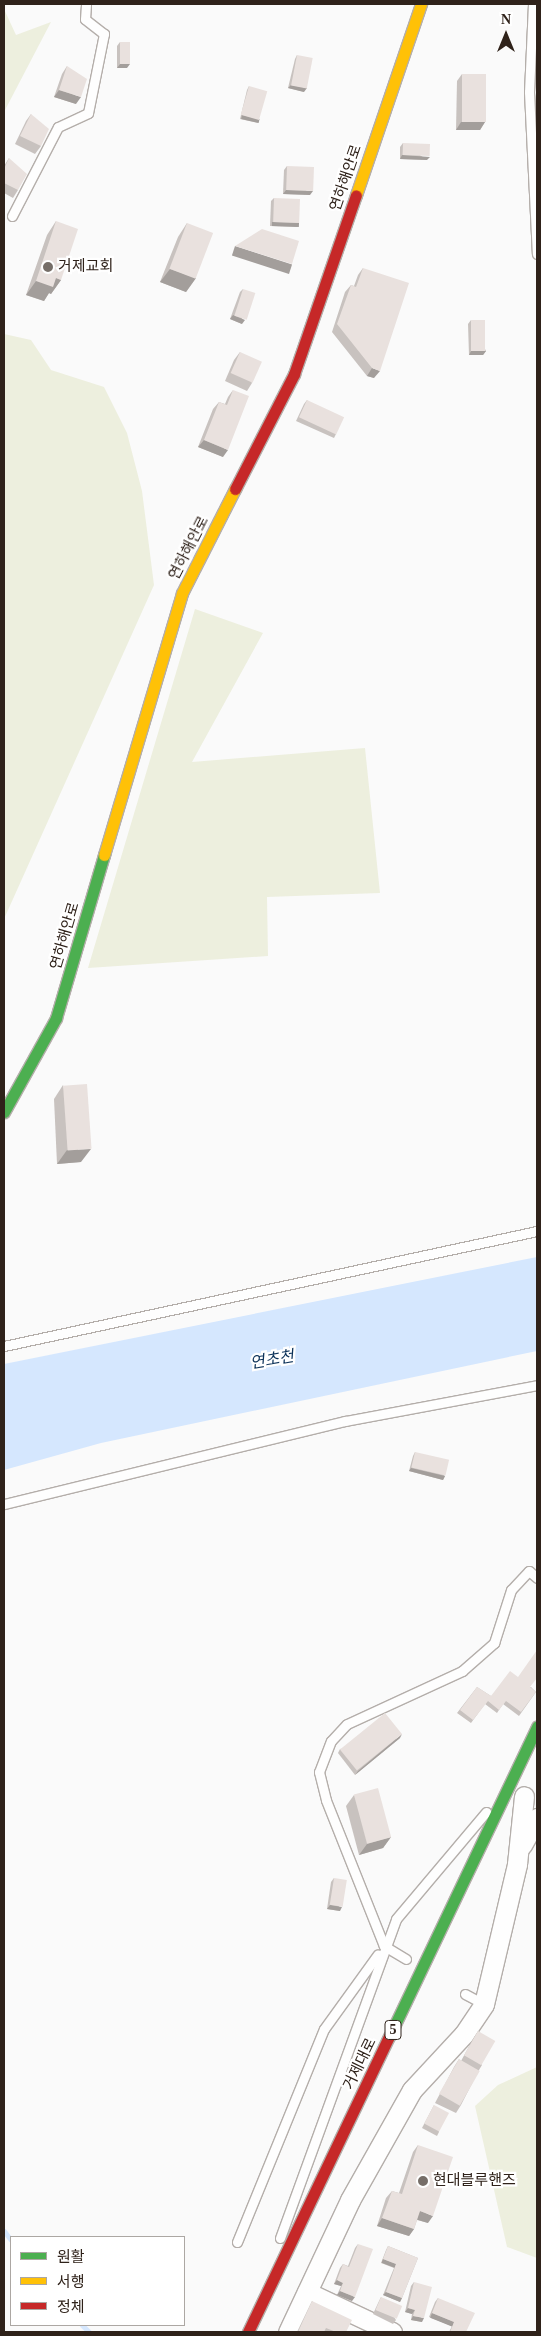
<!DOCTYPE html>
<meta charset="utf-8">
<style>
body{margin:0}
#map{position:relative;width:541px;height:2336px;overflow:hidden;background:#fafafa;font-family:"Times New Roman","Noto Sans KR",serif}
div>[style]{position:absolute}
.green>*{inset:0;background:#edefde}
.water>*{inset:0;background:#d5e7fe}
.stream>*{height:5px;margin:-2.5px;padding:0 2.5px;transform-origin:2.5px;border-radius:2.5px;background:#d5e7fe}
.roads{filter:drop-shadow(1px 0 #b4aeaa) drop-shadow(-1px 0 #b4aeaa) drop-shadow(0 1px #b4aeaa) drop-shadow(0 -1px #b4aeaa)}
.lane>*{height:9px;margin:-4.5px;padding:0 4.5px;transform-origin:4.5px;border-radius:4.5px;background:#fefefe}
.street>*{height:19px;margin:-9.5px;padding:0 9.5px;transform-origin:9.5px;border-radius:9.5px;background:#fefefe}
.fast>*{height:11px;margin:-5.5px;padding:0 5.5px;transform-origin:5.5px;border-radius:5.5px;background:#4caf50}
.slow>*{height:11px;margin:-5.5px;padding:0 5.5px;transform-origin:5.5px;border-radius:5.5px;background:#ffc107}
.jam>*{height:11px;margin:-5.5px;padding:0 5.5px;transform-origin:5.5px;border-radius:5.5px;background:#c62828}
.wall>*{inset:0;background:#c8c2bf}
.shaded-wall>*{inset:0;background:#a39e9b;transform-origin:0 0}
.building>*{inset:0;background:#e9e1de;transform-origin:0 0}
.dots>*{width:14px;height:14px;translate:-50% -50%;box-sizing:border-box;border:2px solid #fff;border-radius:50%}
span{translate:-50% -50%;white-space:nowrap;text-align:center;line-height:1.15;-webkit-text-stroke:4.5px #fff;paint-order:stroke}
.shield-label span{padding:1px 4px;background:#fff;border:1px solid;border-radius:4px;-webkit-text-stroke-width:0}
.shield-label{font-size:14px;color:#2f221a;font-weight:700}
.street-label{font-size:15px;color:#2f221a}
.poi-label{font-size:15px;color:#2f221a}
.left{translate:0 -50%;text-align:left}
.water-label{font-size:16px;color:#0c3259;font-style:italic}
.frame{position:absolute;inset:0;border:5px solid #2f221a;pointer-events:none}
.legend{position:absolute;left:10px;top:2236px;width:175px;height:90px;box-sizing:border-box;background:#fff;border:1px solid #aca7a3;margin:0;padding:6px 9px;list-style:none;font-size:15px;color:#2f221a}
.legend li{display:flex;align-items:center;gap:10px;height:25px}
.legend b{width:25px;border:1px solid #aca7a3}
.north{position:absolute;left:481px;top:10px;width:50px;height:50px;-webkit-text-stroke:4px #fff;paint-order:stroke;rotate:0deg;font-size:14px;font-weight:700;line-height:20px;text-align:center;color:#2f221a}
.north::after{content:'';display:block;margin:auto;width:18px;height:22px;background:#2f221a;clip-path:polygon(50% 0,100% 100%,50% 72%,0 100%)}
</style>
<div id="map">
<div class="green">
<div style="clip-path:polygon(4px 9px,16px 35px,51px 22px,4px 112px)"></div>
<div style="clip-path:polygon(4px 334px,31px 340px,51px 370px,104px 387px,127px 433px,142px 491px,154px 585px,4px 919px)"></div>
<div style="clip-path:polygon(195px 609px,263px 633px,192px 762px,365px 748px,380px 893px,267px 897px,268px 956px,88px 968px)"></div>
<div style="clip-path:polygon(537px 2067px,537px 2258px,507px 2247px,475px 2106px,498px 2085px)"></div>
</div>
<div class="water">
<div style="clip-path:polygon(537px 1257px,537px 1351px,101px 1443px,4px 1470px,4px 1364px)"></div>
</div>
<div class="stream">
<div style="left:4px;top:2231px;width:11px;rotate:52deg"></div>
<div style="left:82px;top:2325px;width:10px;rotate:45deg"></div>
</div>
<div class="roads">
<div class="lane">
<div style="left:533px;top:4px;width:88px;rotate:92.6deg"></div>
<div style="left:529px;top:92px;width:162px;rotate:87.2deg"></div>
<div style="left:12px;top:216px;width:100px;rotate:-62.7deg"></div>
<div style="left:58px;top:127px;width:33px;rotate:-25deg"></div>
<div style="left:88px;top:113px;width:81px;rotate:-78.6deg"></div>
<div style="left:104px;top:34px;width:24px;rotate:-142deg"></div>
<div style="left:85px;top:19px;width:15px;rotate:-86deg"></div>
<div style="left:4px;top:1346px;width:545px;rotate:-12.18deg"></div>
<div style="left:4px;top:1504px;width:351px;rotate:-13.7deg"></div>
<div style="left:345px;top:1421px;width:195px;rotate:-10.6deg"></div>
<div style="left:406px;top:1959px;width:26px;rotate:-149deg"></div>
<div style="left:384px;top:1946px;width:157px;rotate:-111.7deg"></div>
<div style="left:326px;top:1800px;width:29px;rotate:-104deg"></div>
<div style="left:319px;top:1772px;width:33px;rotate:-69deg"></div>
<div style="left:331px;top:1741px;width:23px;rotate:-47deg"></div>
<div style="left:347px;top:1724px;width:127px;rotate:-24.7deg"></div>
<div style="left:462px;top:1671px;width:43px;rotate:-41.2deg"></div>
<div style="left:494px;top:1643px;width:56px;rotate:-72.2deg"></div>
<div style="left:511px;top:1590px;width:26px;rotate:-47deg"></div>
<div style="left:529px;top:1571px;width:11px;rotate:41deg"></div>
<div style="left:465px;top:1994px;width:21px;rotate:28deg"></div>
<div style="left:280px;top:2238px;width:339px;rotate:-70deg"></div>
<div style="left:396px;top:1919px;width:140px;rotate:-49.9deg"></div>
<div style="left:237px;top:2242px;width:230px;rotate:-67.8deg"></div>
<div style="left:324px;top:2029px;width:92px;rotate:-54.2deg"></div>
</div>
<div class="street">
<div style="left:522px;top:1845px;width:31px;rotate:-61deg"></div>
<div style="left:307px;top:2292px;width:94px;rotate:25.2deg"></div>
<div style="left:288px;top:2332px;width:146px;rotate:-64.8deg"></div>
<div style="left:350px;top:2200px;width:126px;rotate:-60.6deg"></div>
<div style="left:412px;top:2090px;width:76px;rotate:-47.1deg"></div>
<div style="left:464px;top:2034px;width:36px;rotate:-56deg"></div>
<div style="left:484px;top:2004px;width:144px;rotate:-76.7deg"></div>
<div style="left:517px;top:1864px;width:68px;rotate:-84.1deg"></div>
</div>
<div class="fast">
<div style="left:4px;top:1112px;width:107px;rotate:-61deg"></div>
<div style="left:56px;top:1018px;width:170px;rotate:-73.6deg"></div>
<div style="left:389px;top:2037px;width:344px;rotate:-64.5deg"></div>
</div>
<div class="slow">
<div style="left:356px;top:195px;width:202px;rotate:-71.2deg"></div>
<div style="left:104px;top:855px;width:273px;rotate:-73.4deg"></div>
<div style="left:182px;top:593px;width:117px;rotate:-63deg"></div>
</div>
<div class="jam">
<div style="left:235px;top:489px;width:129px;rotate:-62.8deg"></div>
<div style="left:294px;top:374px;width:189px;rotate:-70.9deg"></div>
<div style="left:248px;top:2332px;width:327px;rotate:-64.5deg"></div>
</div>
</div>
<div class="wall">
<div style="clip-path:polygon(120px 42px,127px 68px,117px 68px,117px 46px)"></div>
<div style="clip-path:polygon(297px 55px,304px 92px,288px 88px,295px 59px)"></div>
<div style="clip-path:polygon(67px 66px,76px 104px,54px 97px,62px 74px)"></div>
<div style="clip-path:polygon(462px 74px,485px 122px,480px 130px,456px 130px,457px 81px)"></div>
<div style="clip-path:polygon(249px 86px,258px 123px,240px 119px,247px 90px)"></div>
<div style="clip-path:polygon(31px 114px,41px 146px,35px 154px,15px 144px,26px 121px)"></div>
<div style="clip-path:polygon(403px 143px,427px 160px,400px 159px,400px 147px)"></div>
<div style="clip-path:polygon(9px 158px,18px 190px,13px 198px,4px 193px,4px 166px)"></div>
<div style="clip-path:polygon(287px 166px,310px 195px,283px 194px,284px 170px)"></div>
<div style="clip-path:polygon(274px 198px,299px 223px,297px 227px,270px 226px,271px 201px)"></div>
<div style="clip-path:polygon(56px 221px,61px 280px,51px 294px,49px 293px,44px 301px,26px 295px,47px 235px)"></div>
<div style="clip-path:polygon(187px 223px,196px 278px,186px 292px,160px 282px,178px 237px)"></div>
<div style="clip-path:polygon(363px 268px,374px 378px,367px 376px,332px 332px,345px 292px,351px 285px,354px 286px,358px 275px)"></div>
<div style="clip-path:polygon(243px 289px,242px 324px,230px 319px,240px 292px)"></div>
<div style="clip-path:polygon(471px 320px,486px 351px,483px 355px,469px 355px,468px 324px)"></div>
<div style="clip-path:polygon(240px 352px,252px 383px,247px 391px,225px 381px,234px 360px)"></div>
<div style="clip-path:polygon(233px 390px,223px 457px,198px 447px,213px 409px,219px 402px,225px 404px,228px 397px)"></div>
<div style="clip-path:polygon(307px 400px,336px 434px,334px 438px,296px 421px,304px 404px)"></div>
<div style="clip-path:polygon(63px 1085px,81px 1162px,57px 1164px,54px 1099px)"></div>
<div style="clip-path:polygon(415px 1452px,445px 1476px,443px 1480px,409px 1471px,413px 1456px)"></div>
<div style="clip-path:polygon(477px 1687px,491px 1696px,531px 1687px,536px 1692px,519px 1716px,503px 1704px,497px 1713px,485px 1704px,471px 1723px,457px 1713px)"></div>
<div style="clip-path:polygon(400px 1738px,355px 1775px,338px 1753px,340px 1749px)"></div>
<div style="clip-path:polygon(354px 1795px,391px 1837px,383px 1848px,359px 1855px,346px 1806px)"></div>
<div style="clip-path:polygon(334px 1878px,340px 1911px,327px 1909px,331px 1882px)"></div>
<div style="clip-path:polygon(478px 2031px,482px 2065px,479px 2070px,461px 2105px,456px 2113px,435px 2103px,454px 2067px,459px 2059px,461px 2061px,473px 2039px)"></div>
<div style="clip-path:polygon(434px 2105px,439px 2132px,437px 2136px,422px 2128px)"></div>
<div style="clip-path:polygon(418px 2145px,428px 2223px,417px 2220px,414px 2229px,409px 2236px,377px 2226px,386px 2198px,392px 2191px,399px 2193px,413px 2152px)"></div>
<div style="clip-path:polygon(358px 2244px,352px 2301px,337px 2295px,341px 2286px,334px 2284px,340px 2268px,343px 2264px,348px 2266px,355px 2248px)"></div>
<div style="clip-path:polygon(388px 2246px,418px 2258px,402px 2298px,400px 2302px,383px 2295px,394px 2268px,381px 2263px,386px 2250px)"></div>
<div style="clip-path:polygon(414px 2282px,422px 2322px,411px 2320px,412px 2314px,405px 2312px,411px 2286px)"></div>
<div style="clip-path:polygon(381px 2297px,396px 2320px,393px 2324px,373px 2314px,379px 2301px)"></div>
<div style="clip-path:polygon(438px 2298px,466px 2332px,449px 2332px,452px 2326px,429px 2317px,435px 2302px)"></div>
<div style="clip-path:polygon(312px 2301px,346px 2332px,297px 2332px,310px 2305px)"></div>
</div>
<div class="shaded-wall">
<div style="clip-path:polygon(120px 64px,130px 64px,127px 68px,117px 68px)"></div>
<div style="clip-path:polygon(291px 85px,307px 88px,304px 92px,288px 88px)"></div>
<div style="clip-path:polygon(59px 90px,81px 97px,76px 104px,54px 97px)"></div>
<div style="left:242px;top:115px;width:18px;height:4px;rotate:13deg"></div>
<div style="clip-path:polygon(461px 122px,485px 122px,480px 130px,456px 130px)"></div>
<div style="clip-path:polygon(402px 155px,430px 157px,427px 160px,400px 159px)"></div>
<div style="clip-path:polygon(286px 190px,313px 191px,310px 195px,283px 194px)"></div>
<div style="left:272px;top:222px;width:27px;height:4px;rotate:2deg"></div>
<div style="left:235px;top:246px;width:60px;height:10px;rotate:18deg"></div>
<div style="clip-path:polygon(170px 269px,196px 278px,186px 292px,160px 282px)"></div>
<div style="clip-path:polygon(56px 278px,61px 280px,51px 294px,49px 293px,44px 301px,26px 295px,36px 281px)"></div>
<div style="clip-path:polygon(233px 315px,245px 320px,242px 324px,230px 319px)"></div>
<div style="clip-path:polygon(471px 351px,486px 351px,483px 355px,469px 355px)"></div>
<div style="clip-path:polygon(372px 368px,380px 371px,374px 378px,367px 376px)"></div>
<div style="clip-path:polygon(204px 440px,228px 450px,223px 457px,198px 447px)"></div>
<div style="clip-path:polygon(91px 1149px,81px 1162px,57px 1164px,67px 1150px)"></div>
<div style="clip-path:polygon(411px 1468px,445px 1476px,443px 1480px,409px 1471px)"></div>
<div style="clip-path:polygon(402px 1734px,400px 1738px,355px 1775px,358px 1771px)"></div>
<div style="clip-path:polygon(391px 1837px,383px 1848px,359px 1855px,367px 1844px)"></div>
<div style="clip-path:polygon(330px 1905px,342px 1907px,340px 1911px,327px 1909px)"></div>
<div style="clip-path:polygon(420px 2211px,433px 2216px,428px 2223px,415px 2219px)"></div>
<div style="clip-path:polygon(382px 2218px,414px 2229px,409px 2236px,377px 2226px)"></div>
<div style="left:383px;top:2259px;width:14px;height:4px;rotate:21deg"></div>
<div style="clip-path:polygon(337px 2280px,343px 2283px,341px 2286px,334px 2284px)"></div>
<div style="clip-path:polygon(340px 2291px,355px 2297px,352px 2301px,337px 2295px)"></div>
<div style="clip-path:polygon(386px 2292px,402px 2298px,400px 2302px,383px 2295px)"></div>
<div style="clip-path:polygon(408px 2308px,415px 2310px,412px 2314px,405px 2312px)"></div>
<div style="left:432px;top:2313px;width:24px;height:5px;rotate:22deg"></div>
<div style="clip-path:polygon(413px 2316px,424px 2318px,422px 2322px,411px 2320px)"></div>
</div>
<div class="building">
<div style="left:120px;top:42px;width:10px;height:22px"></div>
<div style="left:297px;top:55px;width:16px;height:31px;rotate:11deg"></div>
<div style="clip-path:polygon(67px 66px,87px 79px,81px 97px,59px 90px)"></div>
<div style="left:462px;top:74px;width:24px;height:48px"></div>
<div style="left:249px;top:86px;width:19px;height:30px;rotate:16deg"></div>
<div style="clip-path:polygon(31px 114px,49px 129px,41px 146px,20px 136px)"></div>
<div style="left:403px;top:143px;width:27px;height:12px;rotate:2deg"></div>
<div style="clip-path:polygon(9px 158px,27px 174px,18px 190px,4px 183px,4px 169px)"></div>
<div style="left:287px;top:166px;width:27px;height:24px;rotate:2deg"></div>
<div style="left:274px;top:198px;width:26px;height:24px;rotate:2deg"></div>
<div style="clip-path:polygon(56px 221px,78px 229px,61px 280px,56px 278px,53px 287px,36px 281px)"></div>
<div style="left:187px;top:223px;width:28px;height:49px;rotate:21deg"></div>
<div style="clip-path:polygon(262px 229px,299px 241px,292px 264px,235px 246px)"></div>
<div style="clip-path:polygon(363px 268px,409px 283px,380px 371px,372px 368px,337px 324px,351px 285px,356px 287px)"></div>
<div style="left:243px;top:289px;width:13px;height:28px;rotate:18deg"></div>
<div style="left:471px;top:320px;width:14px;height:31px"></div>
<div style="left:240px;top:352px;width:24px;height:23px;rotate:24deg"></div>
<div style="clip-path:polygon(233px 390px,249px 396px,228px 450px,204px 440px,219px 402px,227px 405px)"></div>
<div style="left:307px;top:400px;width:41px;height:19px;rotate:25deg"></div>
<div style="left:87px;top:1084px;width:65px;height:24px;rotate:86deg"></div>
<div style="left:415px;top:1452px;width:35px;height:16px;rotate:13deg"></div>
<div style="clip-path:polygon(537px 1650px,537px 1678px,530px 1687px,536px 1692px,521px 1712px,506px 1701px,499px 1710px,488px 1701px,473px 1720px,460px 1710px,477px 1687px,491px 1696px,510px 1671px,518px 1677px)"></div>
<div style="left:385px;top:1713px;width:27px;height:58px;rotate:51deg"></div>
<div style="left:378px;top:1788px;width:51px;height:25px;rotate:75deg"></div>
<div style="left:334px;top:1878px;width:13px;height:27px;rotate:9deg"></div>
<div style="left:478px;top:2031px;width:20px;height:28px;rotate:30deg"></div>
<div style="left:459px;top:2059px;width:24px;height:40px;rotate:30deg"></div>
<div style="left:434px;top:2105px;width:17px;height:21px;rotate:28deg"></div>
<div style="clip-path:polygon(418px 2145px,453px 2157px,433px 2216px,420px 2211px,414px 2229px,382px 2218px,392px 2191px,402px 2194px)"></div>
<div style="clip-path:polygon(358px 2244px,373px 2249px,355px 2297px,340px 2291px,343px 2283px,337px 2280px,343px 2264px,349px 2267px)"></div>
<div style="clip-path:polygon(388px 2246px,418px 2258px,402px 2298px,386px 2292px,396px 2264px,383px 2259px)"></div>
<div style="clip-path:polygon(414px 2282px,432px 2287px,424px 2318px,413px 2316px,415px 2310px,408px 2308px)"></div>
<div style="left:381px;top:2297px;width:23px;height:14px;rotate:23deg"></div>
<div style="clip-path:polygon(438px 2298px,475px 2313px,466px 2332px,450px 2332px,454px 2322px,432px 2313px)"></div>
<div style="clip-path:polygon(312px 2301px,352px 2320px,346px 2332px,336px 2332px,326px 2328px,324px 2332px,298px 2332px)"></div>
</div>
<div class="dots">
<div style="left:48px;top:267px;background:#766e68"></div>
<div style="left:423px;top:2181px;background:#766e68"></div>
</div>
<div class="shield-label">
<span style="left:393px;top:2030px">5</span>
</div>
<div class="street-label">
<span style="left:346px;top:178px;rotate:-71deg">연하해안로</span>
<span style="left:189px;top:548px;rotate:-63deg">연하해안로</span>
<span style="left:65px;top:936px;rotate:-74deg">연하해안로</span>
<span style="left:360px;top:2064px;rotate:-64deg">거제대로</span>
</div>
<div class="poi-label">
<span class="left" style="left:58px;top:267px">거제교회</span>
<span class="left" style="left:433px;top:2181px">현대블루핸즈</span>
</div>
<div class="water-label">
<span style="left:272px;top:1360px;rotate:-10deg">연초천</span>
</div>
<div class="frame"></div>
<ul class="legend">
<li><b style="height:6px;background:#4caf50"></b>원활</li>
<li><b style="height:6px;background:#ffc107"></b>서행</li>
<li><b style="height:6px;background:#c62828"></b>정체</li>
</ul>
<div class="north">N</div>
</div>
